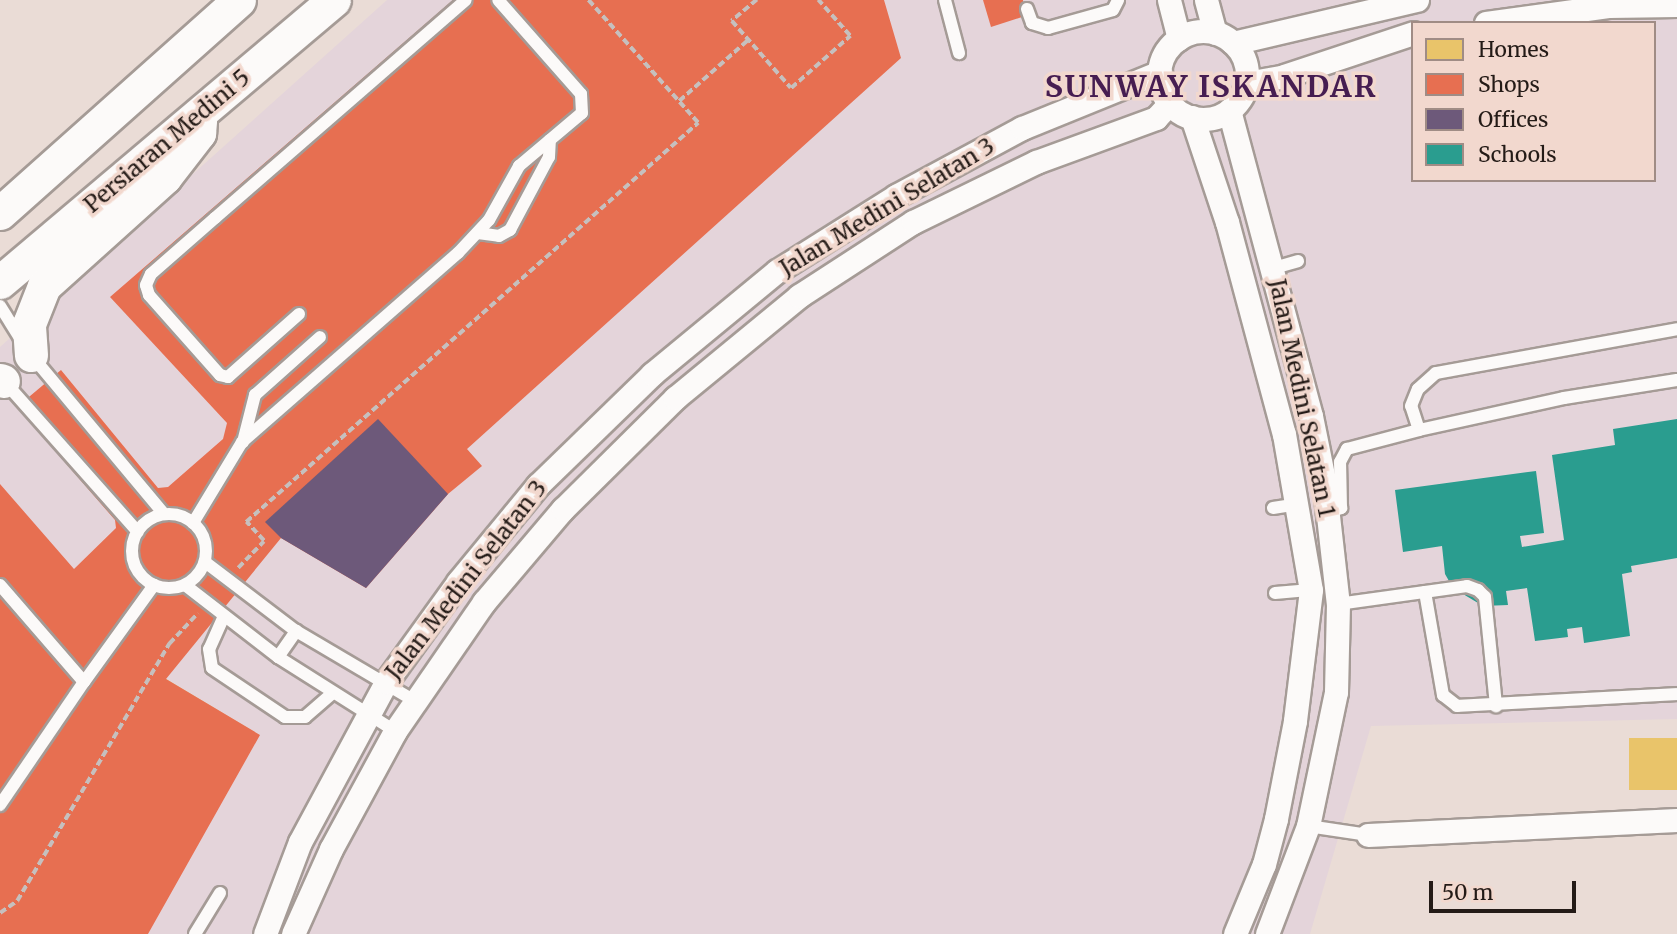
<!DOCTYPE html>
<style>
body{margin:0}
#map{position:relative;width:1677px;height:934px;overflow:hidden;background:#eadcd6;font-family:Merriweather,serif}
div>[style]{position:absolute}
.commercial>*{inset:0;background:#e4d4da}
.homes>*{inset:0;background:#e9c46a;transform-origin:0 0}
.shops>*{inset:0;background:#e76f51}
.offices>*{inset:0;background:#6d597a}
.schools>*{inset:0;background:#2a9d8f}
.path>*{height:3.5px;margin-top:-1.75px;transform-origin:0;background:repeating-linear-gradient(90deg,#c6c0be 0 7px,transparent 0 10.5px)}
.roads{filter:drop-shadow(2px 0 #a59b96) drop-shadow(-2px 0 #a59b96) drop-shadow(0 2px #a59b96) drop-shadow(0 -2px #a59b96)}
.lane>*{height:12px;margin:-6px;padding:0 6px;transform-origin:6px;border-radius:6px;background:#fcfaf9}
.lane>.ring{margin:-6px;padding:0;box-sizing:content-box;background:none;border:12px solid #fcfaf9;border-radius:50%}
.street>*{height:23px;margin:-11.5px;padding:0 11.5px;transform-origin:11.5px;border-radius:11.5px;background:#fcfaf9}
.street>.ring{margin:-11.5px;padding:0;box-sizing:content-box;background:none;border:23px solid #fcfaf9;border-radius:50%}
.secondary>*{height:33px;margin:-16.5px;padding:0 16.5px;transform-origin:16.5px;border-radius:16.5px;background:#fcfaf9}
span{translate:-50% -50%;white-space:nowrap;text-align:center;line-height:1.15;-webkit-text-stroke:7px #f2d8ce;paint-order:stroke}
.street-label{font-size:23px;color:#241b17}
.district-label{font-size:30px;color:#461d51;font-weight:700;letter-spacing:2px}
.legend{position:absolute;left:1411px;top:21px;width:245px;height:161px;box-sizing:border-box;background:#f2d8ce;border:2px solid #a08c85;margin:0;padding:9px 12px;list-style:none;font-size:21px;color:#241b17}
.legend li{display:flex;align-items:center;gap:14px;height:35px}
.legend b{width:35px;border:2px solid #a08c85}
.scale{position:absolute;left:1429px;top:881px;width:147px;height:32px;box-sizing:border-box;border:4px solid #241b17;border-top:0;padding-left:9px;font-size:21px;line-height:24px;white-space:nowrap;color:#241b17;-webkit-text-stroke:5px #f2d8ce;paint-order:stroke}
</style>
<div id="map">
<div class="commercial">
<div style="clip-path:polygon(evenodd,387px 0,1677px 0,1677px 719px,1371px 726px,1310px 934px,0 934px,0 347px,387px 0,1413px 23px,1654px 23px,1654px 180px,1413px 180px,1413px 23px)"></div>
</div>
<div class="homes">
<div style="left:166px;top:679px;width:109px;height:105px;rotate:31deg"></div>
<div style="left:1677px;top:738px;width:52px;height:48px;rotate:90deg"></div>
</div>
<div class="shops">
<div style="clip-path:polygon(453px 0,884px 0,901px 58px,467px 449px,482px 466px,448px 494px,366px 588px,281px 538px,166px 679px,260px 735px,148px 934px,0 934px,0 484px,74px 569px,116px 528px,115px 520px,17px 407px,61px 370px,158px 488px,168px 487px,223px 439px,227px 423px,110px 297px)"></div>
<div style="clip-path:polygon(983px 0,1023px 0,1025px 16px,991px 27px)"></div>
</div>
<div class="offices">
<div style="clip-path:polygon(378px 419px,448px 494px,366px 588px,281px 538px,265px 522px)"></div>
</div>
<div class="schools">
<div style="clip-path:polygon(1677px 419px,1677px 558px,1631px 566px,1632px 572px,1622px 574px,1630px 636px,1584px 643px,1582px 627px,1567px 629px,1568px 637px,1535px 641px,1527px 588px,1506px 591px,1508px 605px,1483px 606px,1453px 588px,1445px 574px,1442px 546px,1403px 552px,1395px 490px,1536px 471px,1544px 533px,1520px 536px,1522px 547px,1564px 540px,1552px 455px,1615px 445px,1613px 429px)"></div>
</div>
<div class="path">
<div style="left:757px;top:0;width:33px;rotate:140deg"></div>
<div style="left:732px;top:21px;width:89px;rotate:48.6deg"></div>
<div style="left:791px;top:88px;width:79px;rotate:-41.4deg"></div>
<div style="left:850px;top:36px;width:48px;rotate:-131.6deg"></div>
<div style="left:679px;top:101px;width:92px;rotate:-41.5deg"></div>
<div style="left:238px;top:568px;width:37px;rotate:-46deg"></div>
<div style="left:264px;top:541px;width:26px;rotate:-133deg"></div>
<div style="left:246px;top:522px;width:603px;rotate:-41.44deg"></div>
<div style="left:698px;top:123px;width:165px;rotate:-131.8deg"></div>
<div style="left:0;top:913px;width:21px;rotate:-35deg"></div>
<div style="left:17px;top:901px;width:299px;rotate:-59.4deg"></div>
<div style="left:169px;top:644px;width:42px;rotate:-46.9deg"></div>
</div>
<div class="roads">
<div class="lane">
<div style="left:945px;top:0;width:55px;rotate:75.2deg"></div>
<div style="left:1027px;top:9px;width:15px;rotate:70deg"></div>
<div style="left:1032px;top:23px;width:17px;rotate:17deg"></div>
<div style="left:1048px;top:28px;width:67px;rotate:-15.5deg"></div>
<div style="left:1113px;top:10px;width:11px;rotate:-63deg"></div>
<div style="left:478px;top:233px;width:21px;rotate:8deg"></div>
<div style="left:499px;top:236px;width:13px;rotate:-29deg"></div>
<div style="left:510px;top:230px;width:83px;rotate:-61.9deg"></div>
<div style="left:549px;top:157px;width:17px;rotate:-87deg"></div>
<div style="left:1274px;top:268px;width:25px;rotate:-16deg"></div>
<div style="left:0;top:306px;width:38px;rotate:58deg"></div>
<div style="left:299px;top:314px;width:95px;rotate:138.4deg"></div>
<div style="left:228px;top:377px;width:8px;rotate:-166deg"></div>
<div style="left:220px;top:375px;width:107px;rotate:-131.6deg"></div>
<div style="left:149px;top:295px;width:10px;rotate:-107deg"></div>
<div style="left:146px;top:285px;width:12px;rotate:-66deg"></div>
<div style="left:151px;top:274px;width:85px;rotate:-41.2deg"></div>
<div style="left:215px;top:218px;width:332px;rotate:-41deg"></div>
<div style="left:32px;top:356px;width:206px;rotate:50.1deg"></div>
<div style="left:3px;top:380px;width:203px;rotate:48.4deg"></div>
<div style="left:1419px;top:430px;width:148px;rotate:-12.4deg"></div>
<div style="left:1564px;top:398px;width:114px;rotate:-9.1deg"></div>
<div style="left:243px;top:442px;width:49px;rotate:-75.7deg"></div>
<div style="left:255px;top:395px;width:87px;rotate:-41.7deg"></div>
<div style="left:1273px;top:508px;width:25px;rotate:-9deg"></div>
<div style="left:1328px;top:512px;width:14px;rotate:-17deg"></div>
<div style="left:1341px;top:508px;width:46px;rotate:-91.2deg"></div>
<div style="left:1340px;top:462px;width:15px;rotate:-62deg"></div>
<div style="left:1347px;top:449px;width:74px;rotate:-14.8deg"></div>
<div style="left:1419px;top:430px;width:25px;rotate:-108deg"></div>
<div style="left:1411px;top:406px;width:18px;rotate:-68deg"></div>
<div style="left:1418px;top:389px;width:24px;rotate:-42deg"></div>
<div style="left:1436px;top:373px;width:245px;rotate:-10.3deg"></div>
<div class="ring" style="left:132px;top:514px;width:62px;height:62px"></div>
<div style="left:193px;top:523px;width:95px;rotate:-58.8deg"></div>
<div style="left:242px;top:442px;width:287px;rotate:-41.2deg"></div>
<div style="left:458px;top:253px;width:45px;rotate:-46.8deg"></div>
<div style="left:489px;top:220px;width:62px;rotate:-60.9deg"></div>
<div style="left:519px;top:166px;width:82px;rotate:-40.1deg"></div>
<div style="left:582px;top:113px;width:19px;rotate:-93deg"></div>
<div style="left:581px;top:94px;width:125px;rotate:-131.4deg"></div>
<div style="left:205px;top:562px;width:114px;rotate:37.2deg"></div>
<div style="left:296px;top:631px;width:138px;rotate:30.5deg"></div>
<div style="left:0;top:585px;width:128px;rotate:49.1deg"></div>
<div style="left:84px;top:682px;width:120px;rotate:-54.2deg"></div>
<div style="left:185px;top:585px;width:118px;rotate:37.7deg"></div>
<div style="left:278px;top:657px;width:138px;rotate:32.3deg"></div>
<div style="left:1425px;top:592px;width:105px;rotate:80.1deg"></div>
<div style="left:1443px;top:695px;width:18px;rotate:38deg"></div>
<div style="left:1457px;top:706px;width:220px;rotate:-3.1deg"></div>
<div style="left:1275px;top:593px;width:36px;rotate:-5deg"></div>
<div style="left:1338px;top:604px;width:130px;rotate:-7.9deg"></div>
<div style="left:1467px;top:586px;width:12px;rotate:20deg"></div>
<div style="left:1478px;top:590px;width:10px;rotate:45deg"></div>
<div style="left:1485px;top:597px;width:110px;rotate:84.2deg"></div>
<div style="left:224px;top:616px;width:36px;rotate:114deg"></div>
<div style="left:209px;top:649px;width:19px;rotate:81deg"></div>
<div style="left:212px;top:668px;width:88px;rotate:33.9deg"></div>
<div style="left:285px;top:717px;width:20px"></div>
<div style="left:305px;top:717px;width:37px;rotate:-41deg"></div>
<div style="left:278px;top:657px;width:32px;rotate:-55deg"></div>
<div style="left:0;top:805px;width:149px;rotate:-55.7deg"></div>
<div style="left:1308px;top:826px;width:61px;rotate:8.5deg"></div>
<div style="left:195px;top:934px;width:48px;rotate:-58.6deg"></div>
</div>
<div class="street">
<div style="left:1169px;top:0;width:40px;rotate:75.6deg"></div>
<div style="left:1206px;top:0;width:34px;rotate:75deg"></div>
<div style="left:1486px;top:23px;width:123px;rotate:-7.9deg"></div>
<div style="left:1608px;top:6px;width:69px;rotate:-0.8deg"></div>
<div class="ring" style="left:1159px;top:31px;width:65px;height:65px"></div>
<div style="left:1233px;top:43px;width:189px;rotate:-13.2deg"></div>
<div style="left:1246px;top:83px;width:39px;rotate:-10deg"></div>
<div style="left:1284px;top:76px;width:136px;rotate:-18.4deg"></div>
<div style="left:1229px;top:110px;width:317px;rotate:75deg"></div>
<div style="left:1311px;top:416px;width:65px;rotate:78.5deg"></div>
<div style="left:1324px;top:480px;width:125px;rotate:83.6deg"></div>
<div style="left:1338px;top:604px;width:88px;rotate:91.3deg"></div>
<div style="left:1336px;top:692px;width:137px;rotate:101.8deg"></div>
<div style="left:1308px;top:826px;width:116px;rotate:110.8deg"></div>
<div style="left:1192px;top:117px;width:111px;rotate:71.6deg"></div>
<div style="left:1227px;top:222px;width:220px;rotate:75deg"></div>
<div style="left:1284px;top:434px;width:158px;rotate:80.2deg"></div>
<div style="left:1311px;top:590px;width:132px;rotate:97deg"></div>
<div style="left:1295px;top:721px;width:100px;rotate:101deg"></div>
<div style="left:1276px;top:819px;width:47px;rotate:104.9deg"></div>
<div style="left:1264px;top:864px;width:76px;rotate:112.5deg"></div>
<div style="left:1368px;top:835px;width:309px;rotate:-2.8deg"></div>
<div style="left:265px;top:934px;width:98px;rotate:-69.2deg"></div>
<div style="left:300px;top:842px;width:182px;rotate:-61.7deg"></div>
<div style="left:386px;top:682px;width:123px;rotate:-54.2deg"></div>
<div style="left:458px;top:582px;width:126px;rotate:-50.5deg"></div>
<div style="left:538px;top:485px;width:159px;rotate:-44.2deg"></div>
<div style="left:652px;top:374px;width:162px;rotate:-39.5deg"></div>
<div style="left:777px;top:271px;width:141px;rotate:-32.2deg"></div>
<div style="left:896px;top:196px;width:143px;rotate:-28.4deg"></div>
<div style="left:1022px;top:128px;width:149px;rotate:-22.1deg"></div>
<div style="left:293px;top:934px;width:93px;rotate:-65.9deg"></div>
<div style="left:331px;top:849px;width:134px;rotate:-61.5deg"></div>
<div style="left:395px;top:731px;width:157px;rotate:-55.4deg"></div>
<div style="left:484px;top:602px;width:122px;rotate:-49.7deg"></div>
<div style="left:563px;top:509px;width:158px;rotate:-44.7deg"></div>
<div style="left:675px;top:398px;width:161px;rotate:-39.4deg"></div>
<div style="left:799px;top:296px;width:136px;rotate:-33deg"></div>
<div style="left:913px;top:222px;width:137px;rotate:-26deg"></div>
<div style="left:1036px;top:162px;width:128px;rotate:-20.1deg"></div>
<div style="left:1156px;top:118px;width:21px;rotate:-47deg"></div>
</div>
<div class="secondary">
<div style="left:0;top:213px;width:320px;rotate:-41.7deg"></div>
<div style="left:0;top:282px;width:437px;rotate:-40.2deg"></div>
<div style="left:31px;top:355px;width:31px;rotate:-94deg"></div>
<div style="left:29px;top:324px;width:41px;rotate:-68.5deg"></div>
<div style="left:44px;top:286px;width:163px;rotate:-42deg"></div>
<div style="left:165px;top:177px;width:56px;rotate:-52.3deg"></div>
<div style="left:199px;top:133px;width:12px;rotate:-85deg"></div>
<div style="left:0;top:380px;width:3px;rotate:18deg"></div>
</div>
</div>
<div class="street-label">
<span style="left:167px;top:141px;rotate:-40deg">Persiaran Medini 5</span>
<span style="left:887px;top:207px;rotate:-31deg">Jalan Medini Selatan 3</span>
<span style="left:1302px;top:398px;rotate:78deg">Jalan Medini Selatan 1</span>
<span style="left:466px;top:580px;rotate:-52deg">Jalan Medini Selatan 3</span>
</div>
<div class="district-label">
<span style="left:1211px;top:86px">SUNWAY ISKANDAR</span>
</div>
<ul class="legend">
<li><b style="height:19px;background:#e9c46a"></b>Homes</li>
<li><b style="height:19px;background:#e76f51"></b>Shops</li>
<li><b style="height:19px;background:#6d597a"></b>Offices</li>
<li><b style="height:19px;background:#2a9d8f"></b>Schools</li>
</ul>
<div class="scale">50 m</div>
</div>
